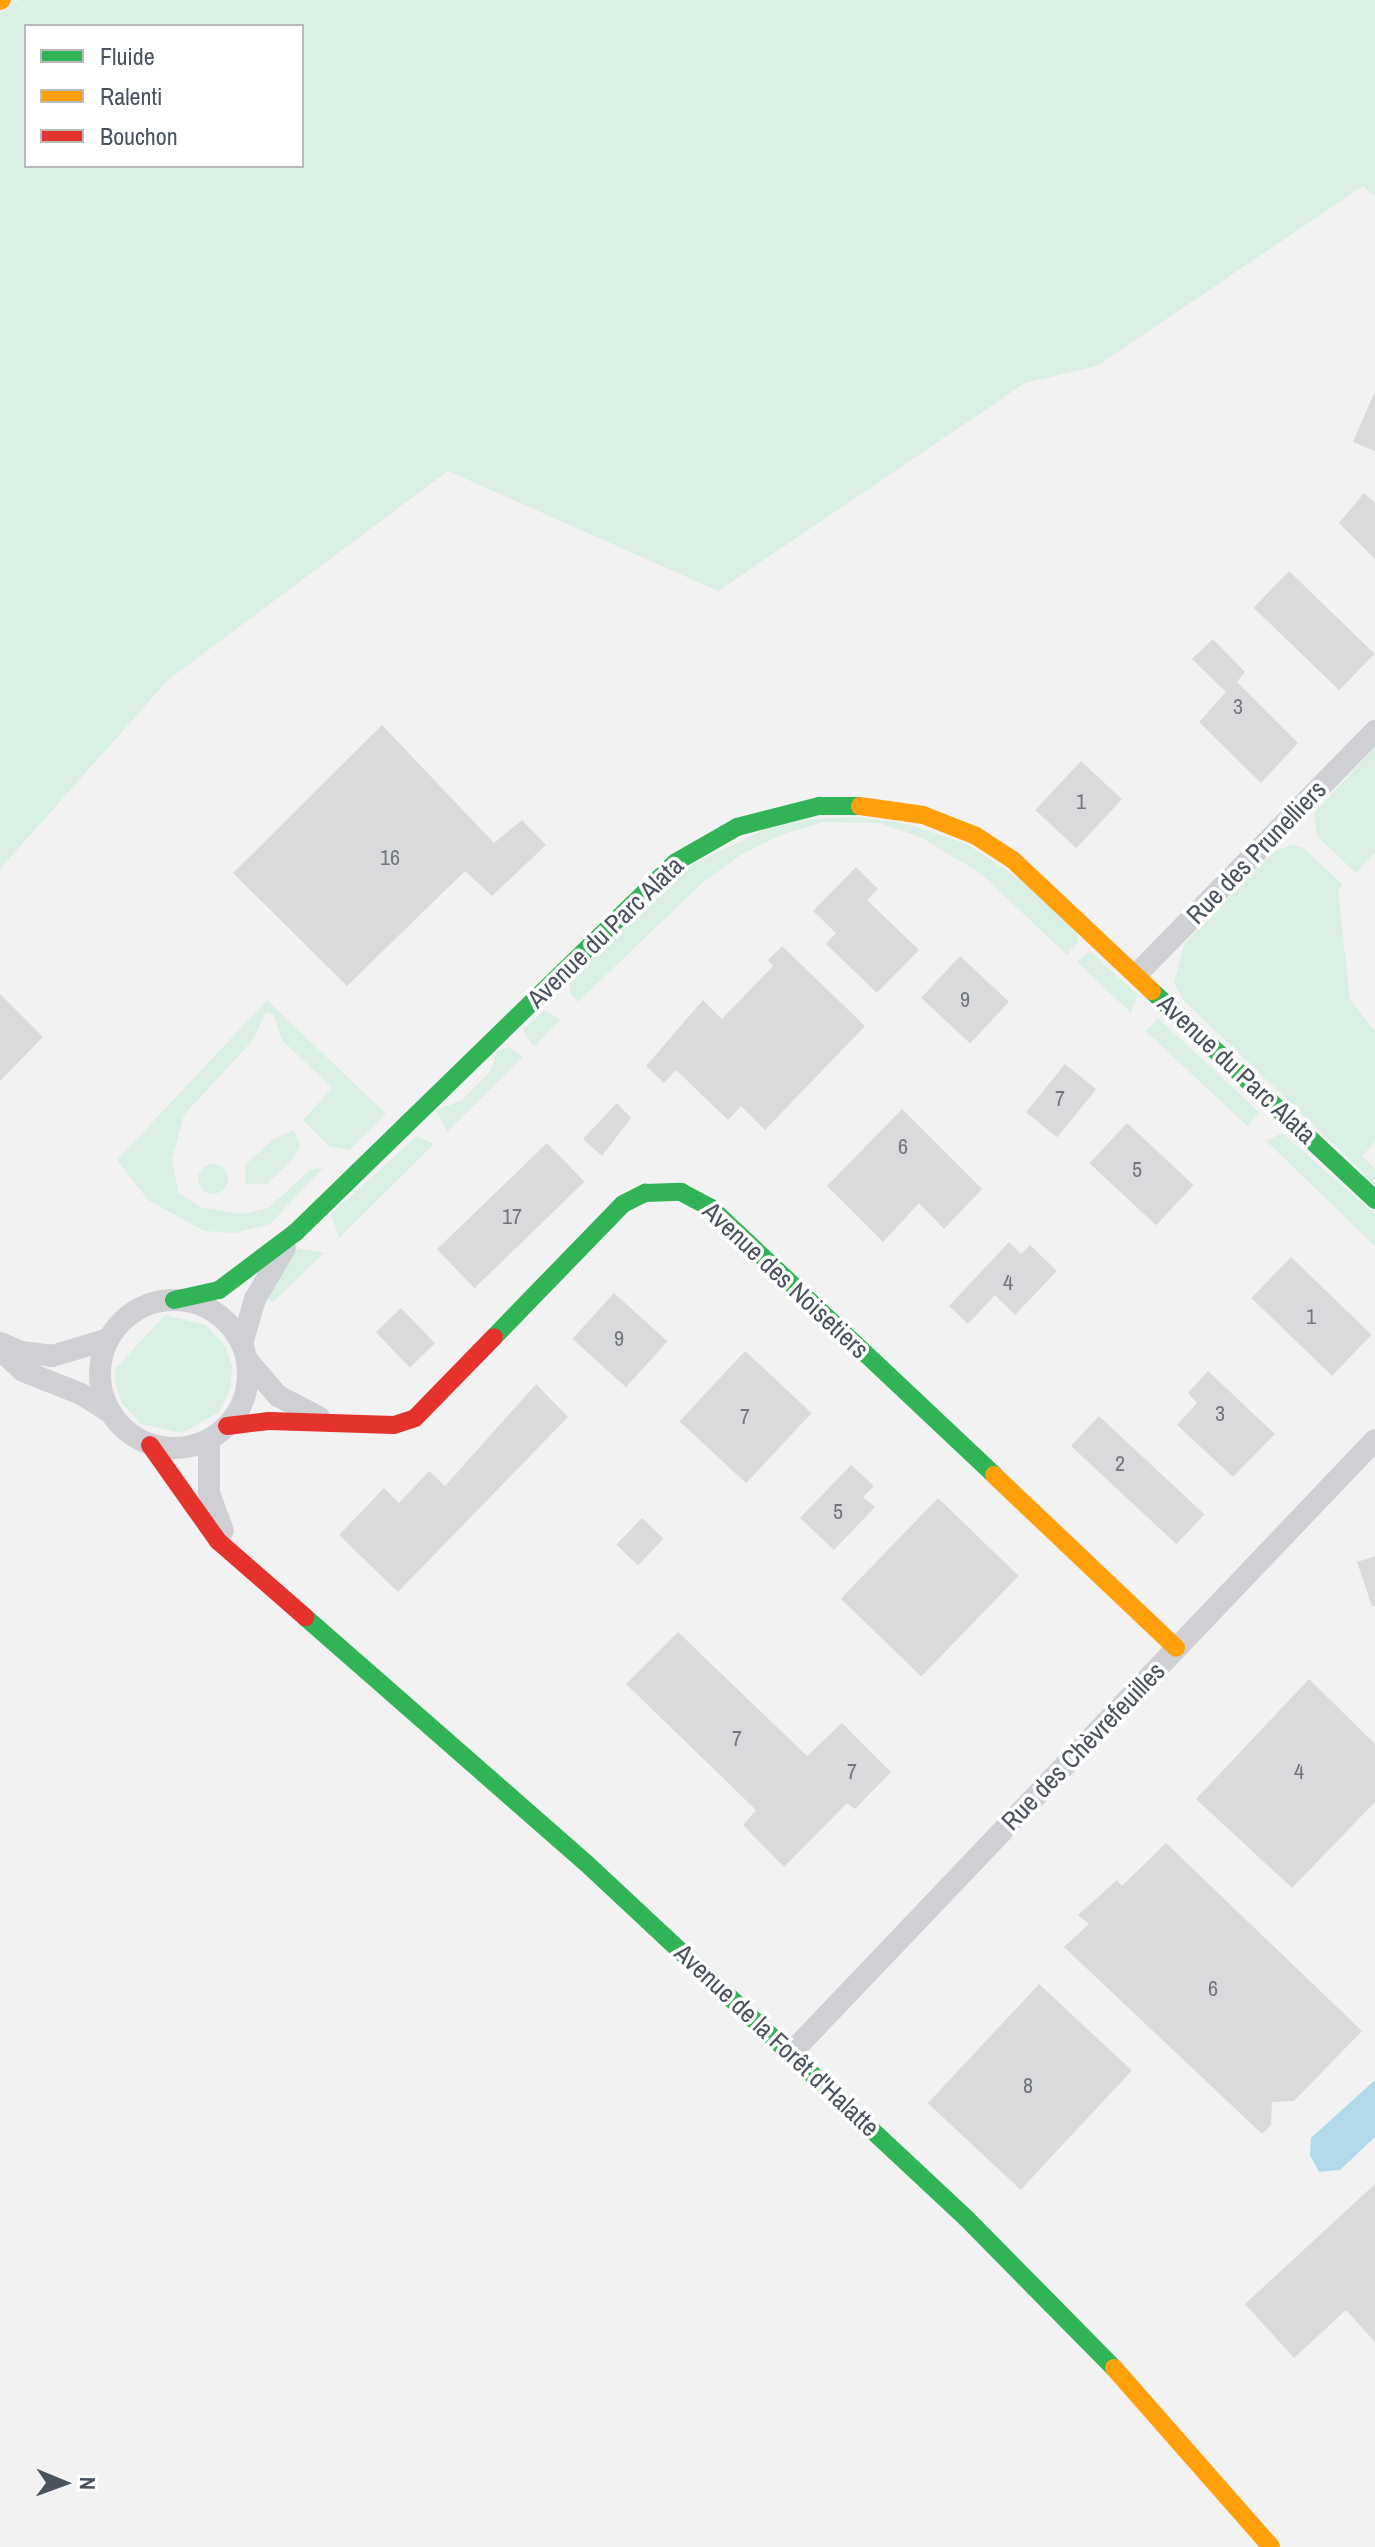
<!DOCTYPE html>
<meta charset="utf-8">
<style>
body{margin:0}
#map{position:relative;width:1375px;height:2547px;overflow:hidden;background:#f2f2f2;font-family:"Archivo Narrow",sans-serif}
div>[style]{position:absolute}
.green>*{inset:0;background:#d9efe3;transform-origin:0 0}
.round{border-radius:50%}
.water>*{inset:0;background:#b1d9ea}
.building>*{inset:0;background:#dadadc;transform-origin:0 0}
.street>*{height:22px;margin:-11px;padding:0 11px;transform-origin:11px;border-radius:11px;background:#ced0d3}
.street>.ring{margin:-11px;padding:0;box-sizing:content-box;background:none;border:22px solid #ced0d3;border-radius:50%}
.fast>*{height:18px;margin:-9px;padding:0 9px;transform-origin:9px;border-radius:9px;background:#30b455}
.slow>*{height:18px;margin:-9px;padding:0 9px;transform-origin:9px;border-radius:9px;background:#ff9f0a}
.jam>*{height:18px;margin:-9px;padding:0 9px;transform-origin:9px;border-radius:9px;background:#e5322d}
span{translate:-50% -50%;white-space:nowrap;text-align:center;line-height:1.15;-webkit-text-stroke:7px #fff;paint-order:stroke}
.number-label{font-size:22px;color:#70767e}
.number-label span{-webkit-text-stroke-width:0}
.street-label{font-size:26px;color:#4a535d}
.legend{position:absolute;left:24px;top:24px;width:280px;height:144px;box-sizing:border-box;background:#fff;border:2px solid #b7babe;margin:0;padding:10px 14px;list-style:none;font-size:24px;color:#4a535d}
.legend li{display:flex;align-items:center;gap:16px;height:40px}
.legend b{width:40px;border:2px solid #b7babe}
.north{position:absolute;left:24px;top:2443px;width:80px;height:80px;-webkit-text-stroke:6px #fff;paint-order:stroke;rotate:91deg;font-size:22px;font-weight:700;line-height:32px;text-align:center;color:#4a535d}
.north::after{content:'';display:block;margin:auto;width:28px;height:36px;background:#4a535d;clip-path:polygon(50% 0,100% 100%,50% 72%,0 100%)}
</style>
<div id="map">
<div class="green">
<div style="clip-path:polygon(evenodd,19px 0,1375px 0,1375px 196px,1363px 186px,1097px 366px,1025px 383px,718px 591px,448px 471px,168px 680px,0 869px,0 13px,19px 0,26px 26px,302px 26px,302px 166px,26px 166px,26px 26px)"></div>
<div style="clip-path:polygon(1375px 747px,1375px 853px,1356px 873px,1317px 836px,1314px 813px)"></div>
<div style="clip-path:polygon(858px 817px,908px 824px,967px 844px,1031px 887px,1077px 930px,1078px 942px,1067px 955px,980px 873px,920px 837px,879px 823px,823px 822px,783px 834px,742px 854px,701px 884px,578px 1002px,570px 993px,570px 980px,693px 864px,766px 829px,810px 819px)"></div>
<div style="clip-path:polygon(1290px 845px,1302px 847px,1343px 885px,1338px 890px,1350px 1000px,1375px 1031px,1375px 1142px,1362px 1156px,1375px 1169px,1375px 1184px,1184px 1001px,1174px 983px,1184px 944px,1272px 853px)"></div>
<div style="clip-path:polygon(1090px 951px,1138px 995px,1131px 1013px,1077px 962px)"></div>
<div style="clip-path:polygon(267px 1000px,386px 1114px,349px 1150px,329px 1146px,303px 1120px,332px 1088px,282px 1040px,273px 1014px,266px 1012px,253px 1040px,184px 1115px,172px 1160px,178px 1192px,200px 1207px,243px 1214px,268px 1208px,310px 1170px,323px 1168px,270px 1224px,235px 1233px,204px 1231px,148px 1200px,117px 1160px)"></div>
<div style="clip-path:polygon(544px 1010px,560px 1020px,534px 1047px,523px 1030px)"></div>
<div style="left:1158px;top:1018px;width:139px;height:18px;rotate:43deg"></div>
<div style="clip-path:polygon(509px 1047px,523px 1057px,447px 1132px,436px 1110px,461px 1101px,490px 1072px,497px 1051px)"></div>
<div style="clip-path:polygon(294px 1130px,300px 1146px,291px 1161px,267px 1184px,246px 1184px,245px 1165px,272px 1140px)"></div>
<div style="clip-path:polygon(1282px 1133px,1375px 1214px,1375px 1246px,1266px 1141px)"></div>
<div style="clip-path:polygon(417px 1136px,434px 1144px,339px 1238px,331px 1214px)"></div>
<div class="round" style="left:198px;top:1164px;width:30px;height:30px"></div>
<div style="clip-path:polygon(298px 1248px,324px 1253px,273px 1302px,264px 1298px)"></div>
<div style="clip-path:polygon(165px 1315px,206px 1325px,225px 1346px,232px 1366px,231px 1387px,219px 1412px,182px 1433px,141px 1424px,122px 1403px,115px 1383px,115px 1369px)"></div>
</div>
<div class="water">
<div style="clip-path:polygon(1375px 2080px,1375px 2137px,1340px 2170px,1319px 2172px,1310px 2155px,1311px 2138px)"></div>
</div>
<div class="building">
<div style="clip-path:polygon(1375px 391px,1375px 451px,1353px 442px)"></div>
<div style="clip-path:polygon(1364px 493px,1375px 503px,1375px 559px,1339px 523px)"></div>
<div style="left:1289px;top:571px;width:119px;height:51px;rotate:44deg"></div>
<div style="clip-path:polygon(1213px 639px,1245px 672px,1237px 682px,1298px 743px,1261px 783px,1199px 722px,1226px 692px,1192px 659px)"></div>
<div style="clip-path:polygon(382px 725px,494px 843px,522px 820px,546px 845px,492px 896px,465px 871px,347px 986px,233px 873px)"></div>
<div style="left:1081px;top:761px;width:56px;height:67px;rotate:43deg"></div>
<div style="clip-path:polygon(856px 867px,878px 889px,867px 900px,919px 950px,877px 993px,826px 944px,836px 933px,813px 911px)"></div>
<div style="clip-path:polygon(782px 946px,865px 1026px,765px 1130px,741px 1106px,728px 1120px,676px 1070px,664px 1083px,646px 1066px,703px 1000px,722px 1019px,773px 966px,768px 960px)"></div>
<div style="left:960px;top:956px;width:67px;height:57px;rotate:43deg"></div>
<div style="clip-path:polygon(0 994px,43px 1037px,0 1081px)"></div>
<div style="left:1065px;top:1064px;width:40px;height:62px;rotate:39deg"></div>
<div style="clip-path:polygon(617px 1103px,631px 1118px,602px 1156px,583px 1139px)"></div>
<div style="clip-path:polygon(902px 1109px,982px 1189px,944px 1229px,919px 1203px,883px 1242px,827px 1186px)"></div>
<div style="left:1127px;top:1123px;width:91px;height:55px;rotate:43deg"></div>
<div style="left:547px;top:1143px;width:54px;height:153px;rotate:46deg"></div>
<div style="clip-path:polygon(1009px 1242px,1021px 1254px,1030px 1245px,1057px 1271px,1015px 1315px,995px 1295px,968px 1324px,949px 1306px)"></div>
<div style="left:1291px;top:1257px;width:112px;height:57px;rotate:44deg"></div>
<div style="left:614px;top:1293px;width:72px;height:62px;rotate:42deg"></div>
<div style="left:401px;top:1308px;width:49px;height:35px;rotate:46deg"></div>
<div style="left:745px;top:1351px;width:91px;height:96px;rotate:43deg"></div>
<div style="clip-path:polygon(1208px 1371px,1275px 1434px,1233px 1477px,1177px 1425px,1197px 1403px,1188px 1393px)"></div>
<div style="clip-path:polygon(536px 1384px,568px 1417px,398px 1592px,339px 1535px,384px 1488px,399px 1503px,429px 1471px,445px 1486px)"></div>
<div style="left:1099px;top:1416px;width:144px;height:41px;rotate:43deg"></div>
<div style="clip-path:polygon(851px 1465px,874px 1486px,863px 1497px,875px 1507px,834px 1550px,800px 1518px)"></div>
<div style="left:938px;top:1498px;width:112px;height:140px;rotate:44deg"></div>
<div style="left:642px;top:1518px;width:30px;height:37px;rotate:44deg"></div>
<div style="clip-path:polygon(1375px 1556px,1375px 1606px,1372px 1606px,1357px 1562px)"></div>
<div style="clip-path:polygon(678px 1632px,807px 1756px,842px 1723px,891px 1772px,855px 1809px,847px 1803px,784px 1867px,743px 1825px,756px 1810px,626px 1684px)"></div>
<div style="clip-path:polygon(1309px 1679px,1375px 1744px,1375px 1802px,1292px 1888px,1196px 1799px)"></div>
<div style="clip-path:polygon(1166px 1843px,1362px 2031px,1294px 2101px,1272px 2102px,1271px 2125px,1262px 2134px,1064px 1947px,1089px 1924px,1078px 1915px,1117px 1880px,1122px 1886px)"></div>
<div style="left:1039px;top:1984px;width:127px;height:163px;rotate:43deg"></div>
<div style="clip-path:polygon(1375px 2184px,1375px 2342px,1346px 2310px,1294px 2358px,1245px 2304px)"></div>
</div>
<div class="street">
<div style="left:1137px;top:974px;width:340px;rotate:-45.6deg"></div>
<div class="ring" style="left:100px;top:1300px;width:126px;height:126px"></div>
<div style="left:0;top:1343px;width:23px;rotate:23deg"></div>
<div style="left:21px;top:1352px;width:31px;rotate:7deg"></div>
<div style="left:52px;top:1356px;width:59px;rotate:-16.6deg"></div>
<div style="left:242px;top:1344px;width:47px;rotate:-73.9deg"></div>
<div style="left:255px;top:1299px;width:59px;rotate:-59.5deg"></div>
<div style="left:0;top:1350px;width:31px;rotate:42deg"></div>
<div style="left:23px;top:1371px;width:62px;rotate:21.6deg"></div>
<div style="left:81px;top:1394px;width:36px;rotate:32deg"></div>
<div style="left:247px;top:1360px;width:48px;rotate:49.3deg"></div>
<div style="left:278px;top:1396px;width:46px;rotate:27.1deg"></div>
<div style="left:209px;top:1440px;width:53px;rotate:90deg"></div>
<div style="left:209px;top:1493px;width:40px;rotate:69.8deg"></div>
<div style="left:792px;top:2052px;width:845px;rotate:-46.39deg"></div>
</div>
<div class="fast">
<div style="left:1152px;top:991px;width:306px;rotate:43.1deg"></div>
<div style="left:174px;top:1300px;width:46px;rotate:-12.5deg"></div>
<div style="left:219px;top:1290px;width:96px;rotate:-37deg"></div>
<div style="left:296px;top:1232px;width:530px;rotate:-44.24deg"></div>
<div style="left:676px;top:862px;width:70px;rotate:-29.8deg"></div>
<div style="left:737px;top:827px;width:85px;rotate:-14.4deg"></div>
<div style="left:819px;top:806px;width:41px"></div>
<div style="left:494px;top:1337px;width:185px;rotate:-45.9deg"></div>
<div style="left:623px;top:1204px;width:25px;rotate:-27deg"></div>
<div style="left:645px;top:1193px;width:36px;rotate:-2deg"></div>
<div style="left:681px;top:1192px;width:34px;rotate:28deg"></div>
<div style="left:711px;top:1208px;width:389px;rotate:43.3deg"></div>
<div style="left:305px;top:1617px;width:373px;rotate:41.2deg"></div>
<div style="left:586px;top:1863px;width:520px;rotate:43.05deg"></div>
<div style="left:966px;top:2218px;width:211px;rotate:45.4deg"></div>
</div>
<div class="slow">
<div style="left:0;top:1px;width:2px;rotate:-27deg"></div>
<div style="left:860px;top:806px;width:64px;rotate:8.1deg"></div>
<div style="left:923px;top:815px;width:57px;rotate:21.6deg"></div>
<div style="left:976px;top:836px;width:44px;rotate:33deg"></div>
<div style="left:1013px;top:860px;width:191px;rotate:43.3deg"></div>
<div style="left:994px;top:1475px;width:251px;rotate:43.5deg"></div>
<div style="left:1114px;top:2368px;width:238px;rotate:48.7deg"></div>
</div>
<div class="jam">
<div style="left:227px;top:1426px;width:42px;rotate:-6.8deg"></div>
<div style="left:269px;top:1421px;width:125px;rotate:1.8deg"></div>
<div style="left:394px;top:1425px;width:22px;rotate:-18deg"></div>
<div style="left:415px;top:1418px;width:113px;rotate:-45.7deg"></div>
<div style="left:150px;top:1445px;width:118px;rotate:54.7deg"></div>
<div style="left:218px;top:1541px;width:116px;rotate:41.1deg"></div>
</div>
<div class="number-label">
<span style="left:1238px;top:707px">3</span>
<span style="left:1081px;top:802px">1</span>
<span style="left:390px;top:858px">16</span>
<span style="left:965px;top:1000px">9</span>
<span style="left:1060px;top:1099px">7</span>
<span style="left:903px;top:1147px">6</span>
<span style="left:1137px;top:1170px">5</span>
<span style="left:512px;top:1217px">17</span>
<span style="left:1008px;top:1283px">4</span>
<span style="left:1311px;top:1317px">1</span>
<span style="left:619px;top:1339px">9</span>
<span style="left:1220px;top:1414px">3</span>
<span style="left:745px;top:1417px">7</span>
<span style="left:1120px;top:1464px">2</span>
<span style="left:838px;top:1512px">5</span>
<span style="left:737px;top:1739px">7</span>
<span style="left:852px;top:1772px">7</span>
<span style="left:1299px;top:1772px">4</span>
<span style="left:1213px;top:1989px">6</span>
<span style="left:1028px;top:2086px">8</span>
</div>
<div class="street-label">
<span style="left:1256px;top:852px;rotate:-46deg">Rue des Prunelliers</span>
<span style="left:605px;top:932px;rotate:-44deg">Avenue du Parc Alata</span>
<span style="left:1237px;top:1069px;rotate:43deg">Avenue du Parc Alata</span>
<span style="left:786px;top:1280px;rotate:43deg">Avenue des Noisetiers</span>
<span style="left:1083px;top:1746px;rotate:-46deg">Rue des Chèvrefeuilles</span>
<span style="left:777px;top:2040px;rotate:43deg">Avenue de la Forêt d'Halatte</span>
</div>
<ul class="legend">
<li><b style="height:10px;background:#30b455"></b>Fluide</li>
<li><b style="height:10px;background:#ff9f0a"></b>Ralenti</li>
<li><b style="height:10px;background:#e5322d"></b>Bouchon</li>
</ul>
<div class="north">N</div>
</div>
